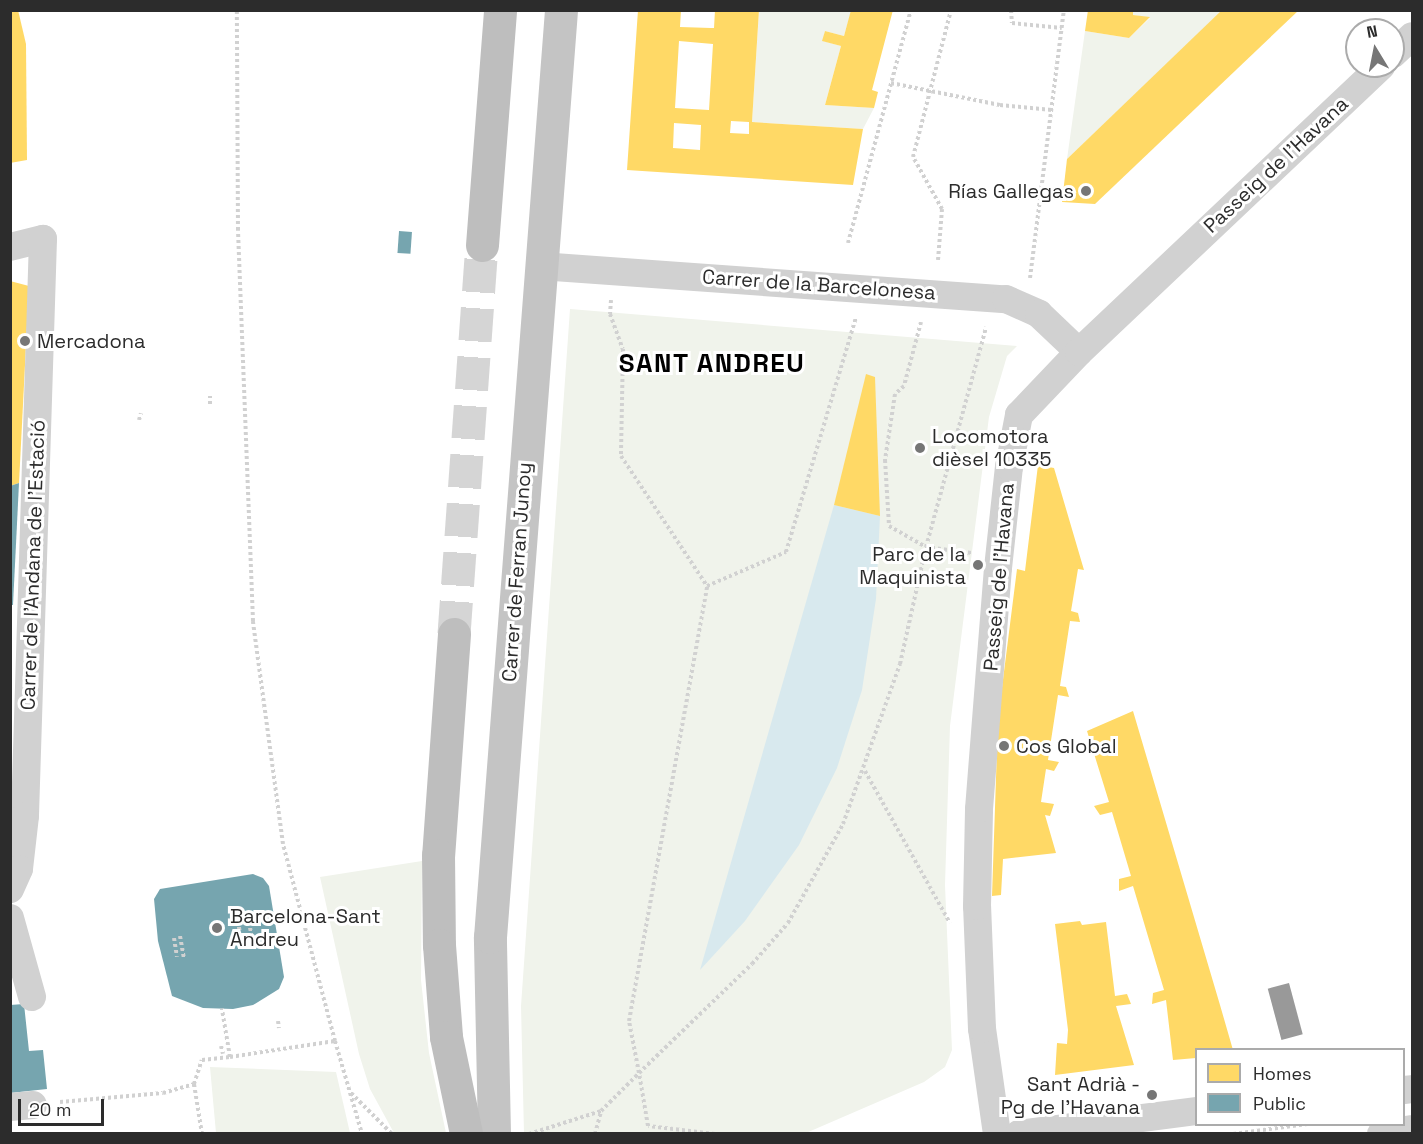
<!DOCTYPE html>
<meta charset="utf-8">
<style>
body{margin:0}
#map{position:relative;width:1423px;height:1144px;overflow:hidden;background:#fff;font-family:"Space Grotesk",sans-serif}
div>[style]{position:absolute}
.green>*{inset:0;background:#f0f3eb}
.water>*{inset:0;background:#d8e9ee}
.homes>*{inset:0;background:#ffd966}
.public>*{inset:0;background:#76a5af;transform-origin:0 0}
.industry>*{inset:0;background:#999;transform-origin:0 0}
.highway-tunnel>*{height:33px;margin-top:-16.5px;transform-origin:0;background:repeating-linear-gradient(90deg,#d5d5d5 0 33px,transparent 0 49px)}
.path>*{height:4px;margin-top:-2px;transform-origin:0;background:repeating-linear-gradient(90deg,#d1d1d1 0 3px,transparent 0 6px)}
.minor>*{height:28px;margin:-14px;padding:0 14px;transform-origin:14px;border-radius:14px;background:#d1d1d1}
.major>*{height:33px;margin:-16.5px;padding:0 16.5px;transform-origin:16.5px;border-radius:16.5px;background:#c4c4c4}
.highway>*{height:33px;margin:-16.5px;padding:0 16.5px;transform-origin:16.5px;border-radius:16.5px;background:#bebebe}
.dots>*{width:16px;height:16px;translate:-50% -50%;box-sizing:border-box;border:3px solid #fff;border-radius:50%}
span{translate:-50% -50%;white-space:nowrap;text-align:center;line-height:1.15;-webkit-text-stroke:6px #fff;paint-order:stroke}
.street-label{font-size:20px;color:#2c2c2c}
.poi-label{font-size:20px;color:#2c2c2c}
.right{translate:-100% -50%;text-align:right}
.left{translate:0 -50%;text-align:left}
.district-label{font-size:26px;color:#000;font-weight:700;letter-spacing:1.5px}
.frame{position:absolute;inset:0;border:12px solid #2c2c2c;pointer-events:none}
.legend{position:absolute;left:1195px;top:1048px;width:210px;height:78px;box-sizing:border-box;background:#fff;border:2px solid #ababab;margin:0;padding:8px 10px;list-style:none;font-size:18px;color:#2c2c2c}
.legend li{display:flex;align-items:center;gap:12px;height:30px}
.legend b{width:30px;border:2px solid #ababab}
.north{position:absolute;left:1345px;top:18px;width:60px;height:60px;box-sizing:border-box;background:#fff;border:2px solid #ababab;border-radius:50%;rotate:350deg;font-size:16px;font-weight:700;line-height:24px;text-align:center;color:#2c2c2c}
.north::after{content:'';display:block;margin:auto;width:21px;height:27px;background:#767676;clip-path:polygon(50% 0,100% 100%,50% 72%,0 100%)}
.scale{position:absolute;left:18px;top:1099px;width:86px;height:27px;box-sizing:border-box;border:3px solid #2c2c2c;border-top:0;padding-left:8px;font-size:18px;line-height:21px;white-space:nowrap;color:#2c2c2c;-webkit-text-stroke:4px #fff;paint-order:stroke}
</style>
<div id="map">
<div class="green">
<div style="clip-path:polygon(759px 11px,851px 11px,844px 36px,825px 31px,823px 41px,841px 46px,825px 105px,874px 108px,863px 129px,752px 122px)"></div>
<div style="clip-path:polygon(1133px 11px,1222px 11px,1067px 159px,1085px 31px,1129px 38px,1150px 18px,1133px 15px)"></div>
<div style="clip-path:polygon(570px 309px,1017px 346px,1007px 356px,989px 417px,950px 726px,945px 885px,952px 1050px,945px 1067px,924px 1082px,806px 1133px,524px 1134px,521px 1006px)"></div>
<div style="clip-path:polygon(422px 861px,421px 980px,429px 1053px,446px 1133px,394px 1133px,370px 1089px,359px 1054px,320px 877px)"></div>
<div style="clip-path:polygon(210px 1067px,336px 1072px,350px 1133px,216px 1133px)"></div>
</div>
<div class="water">
<div style="clip-path:polygon(834px 505px,880px 516px,876px 599px,862px 690px,837px 768px,799px 845px,745px 921px,700px 970px)"></div>
</div>
<div class="homes">
<div style="clip-path:polygon(10px 10px,18px 10px,26px 44px,27px 160px,10px 163px)"></div>
<div style="clip-path:polygon(evenodd,638px 10px,681px 10px,680px 27px,711px 28px,714px 28px,715px 10px,759px 10px,752px 122px,863px 129px,853px 185px,627px 170px,638px 10px,679px 41px,713px 44px,709px 110px,675px 108px,679px 41px,638px 10px,731px 121px,749px 122px,749px 134px,730px 133px,731px 121px,638px 10px,674px 123px,701px 125px,700px 150px,673px 148px,674px 123px)"></div>
<div style="clip-path:polygon(851px 10px,893px 10px,872px 90px,878px 92px,874px 108px,825px 105px,841px 46px,822px 41px,825px 31px,844px 36px)"></div>
<div style="clip-path:polygon(1088px 10px,1133px 10px,1133px 15px,1150px 17px,1129px 38px,1085px 31px)"></div>
<div style="clip-path:polygon(1222px 10px,1299px 10px,1095px 204px,1062px 202px,1067px 159px)"></div>
<div style="clip-path:polygon(10px 281px,29px 286px,19px 483px,10px 486px)"></div>
<div style="clip-path:polygon(866px 374px,875px 377px,880px 516px,834px 505px)"></div>
<div style="clip-path:polygon(1038px 465px,1054px 468px,1084px 570px,1078px 569px,1071px 611px,1078px 613px,1080px 622px,1070px 621px,1060px 686px,1066px 687px,1069px 697px,1058px 695px,1048px 760px,1059px 762px,1054px 771px,1046px 769px,1041px 802px,1054px 804px,1050px 816px,1045px 815px,1056px 853px,1003px 859px,1001px 895px,992px 896px,998px 719px,1017px 569px,1025px 571px)"></div>
<div style="clip-path:polygon(1133px 711px,1220px 1005px,1233px 1050px,1196px 1050px,1196px 1058px,1173px 1060px,1166px 1000px,1152px 1004px,1153px 993px,1164px 990px,1133px 886px,1119px 891px,1119px 879px,1131px 876px,1112px 812px,1100px 815px,1094px 806px,1109px 802px,1087px 731px)"></div>
<div style="clip-path:polygon(1080px 921px,1082px 925px,1106px 922px,1115px 996px,1127px 994px,1131px 1004px,1116px 1006px,1134px 1065px,1055px 1075px,1057px 1043px,1067px 1044px,1068px 1030px,1055px 924px)"></div>
</div>
<div class="public">
<div style="left:399px;top:231px;width:13px;height:22px;rotate:4deg"></div>
<div style="clip-path:polygon(19px 483px,13px 605px,10px 605px,10px 486px)"></div>
<div style="clip-path:polygon(253px 874px,263px 878px,269px 886px,284px 977px,279px 989px,253px 1005px,233px 1009px,203px 1008px,172px 996px,158px 941px,154px 899px,160px 889px)"></div>
<div style="clip-path:polygon(24px 1004px,29px 1051px,43px 1050px,47px 1089px,10px 1093px,10px 1005px)"></div>
</div>
<div class="industry">
<div style="left:1289px;top:983px;width:53px;height:22px;rotate:75deg"></div>
</div>
<div class="highway-tunnel">
<div style="left:454px;top:634px;width:390px;rotate:-85.9deg"></div>
</div>
<div class="path">
<div style="left:1011px;top:10px;width:13px;rotate:86deg"></div>
<div style="left:1012px;top:23px;width:50px;rotate:5.7deg"></div>
<div style="left:891px;top:83px;width:111px;rotate:11.4deg"></div>
<div style="left:1000px;top:105px;width:52px;rotate:5.5deg"></div>
<div style="left:848px;top:243px;width:241px;rotate:-74.9deg"></div>
<div style="left:938px;top:260px;width:51px;rotate:-85.5deg"></div>
<div style="left:942px;top:209px;width:60px;rotate:-119.1deg"></div>
<div style="left:913px;top:157px;width:152px;rotate:-75.5deg"></div>
<div style="left:1030px;top:278px;width:270px;rotate:-82.8deg"></div>
<div style="left:611px;top:300px;width:14px;rotate:94deg"></div>
<div style="left:610px;top:314px;width:37px;rotate:70deg"></div>
<div style="left:623px;top:349px;width:107px;rotate:91.1deg"></div>
<div style="left:621px;top:456px;width:156px;rotate:56.5deg"></div>
<div style="left:921px;top:322px;width:66px;rotate:104.9deg"></div>
<div style="left:904px;top:386px;width:12px;rotate:138deg"></div>
<div style="left:895px;top:394px;width:67px;rotate:98.6deg"></div>
<div style="left:885px;top:460px;width:66px;rotate:86.5deg"></div>
<div style="left:889px;top:526px;width:43px;rotate:29.6deg"></div>
<div style="left:926px;top:547px;width:46px;rotate:7.4deg"></div>
<div style="left:210px;top:404px;width:8px;rotate:-90deg"></div>
<div style="left:139px;top:420px;width:7px;rotate:-74deg"></div>
<div style="left:865px;top:771px;width:174px;rotate:60.8deg"></div>
<div style="left:248px;top:916px;width:23px;rotate:80deg"></div>
<div style="left:238px;top:921px;width:19px;rotate:81deg"></div>
<div style="left:180px;top:936px;width:22px;rotate:80deg"></div>
<div style="left:174px;top:938px;width:19px;rotate:81deg"></div>
<div style="left:278px;top:1021px;width:7px;rotate:82deg"></div>
<div style="left:335px;top:1041px;width:97px;rotate:73.8deg"></div>
<div style="left:221px;top:1046px;width:8px;rotate:76deg"></div>
<div style="left:230px;top:1057px;width:106px;rotate:-8.7deg"></div>
<div style="left:335px;top:1041px;width:204px;rotate:-104.8deg"></div>
<div style="left:283px;top:844px;width:225px;rotate:-97.7deg"></div>
<div style="left:253px;top:621px;width:391px;rotate:-92.2deg"></div>
<div style="left:238px;top:230px;width:220px;rotate:-90.3deg"></div>
<div style="left:194px;top:1084px;width:51px;rotate:80.9deg"></div>
<div style="left:351px;top:1093px;width:58px;rotate:45deg"></div>
<div style="left:60px;top:1102px;width:103px;rotate:-5deg"></div>
<div style="left:163px;top:1093px;width:32px;rotate:-16deg"></div>
<div style="left:194px;top:1084px;width:25px;rotate:-72deg"></div>
<div style="left:202px;top:1060px;width:28px;rotate:-6deg"></div>
<div style="left:230px;top:1057px;width:49px;rotate:-99.5deg"></div>
<div style="left:529px;top:1134px;width:76px;rotate:-17.7deg"></div>
<div style="left:601px;top:1111px;width:54px;rotate:-45deg"></div>
<div style="left:639px;top:1073px;width:53px;rotate:-100.9deg"></div>
<div style="left:629px;top:1021px;width:442px;rotate:-79.8deg"></div>
<div style="left:707px;top:586px;width:86px;rotate:-23.3deg"></div>
<div style="left:786px;top:552px;width:245px;rotate:-73.4deg"></div>
<div style="left:595px;top:1134px;width:24px;rotate:-75deg"></div>
<div style="left:715px;top:1134px;width:67px;rotate:-173.2deg"></div>
<div style="left:648px;top:1126px;width:54px;rotate:-99.6deg"></div>
<div style="left:639px;top:1073px;width:157px;rotate:-44deg"></div>
<div style="left:752px;top:964px;width:55px;rotate:-48.7deg"></div>
<div style="left:788px;top:923px;width:113px;rotate:-60.9deg"></div>
<div style="left:843px;top:824px;width:170px;rotate:-70.4deg"></div>
<div style="left:900px;top:664px;width:120px;rotate:-77.5deg"></div>
<div style="left:926px;top:547px;width:228px;rotate:-74.7deg"></div>
<div style="left:1233px;top:1134px;width:75px;rotate:-7.7deg"></div>
</div>
<div class="minor">
<div style="left:1393px;top:54px;width:26px;rotate:-43deg"></div>
<div style="left:10px;top:247px;width:34px;rotate:-14deg"></div>
<div style="left:43px;top:239px;width:577px;rotate:91.79deg"></div>
<div style="left:25px;top:816px;width:53px;rotate:96.5deg"></div>
<div style="left:19px;top:869px;width:22px;rotate:114deg"></div>
<div style="left:540px;top:266px;width:467px;rotate:4.1deg"></div>
<div style="left:1006px;top:299px;width:36px;rotate:24deg"></div>
<div style="left:1039px;top:314px;width:55px;rotate:43.5deg"></div>
<div style="left:10px;top:918px;width:82px;rotate:74.4deg"></div>
<div style="left:1404px;top:1090px;width:8px;rotate:-7deg"></div>
<div style="left:10px;top:1107px;width:23px;rotate:-5deg"></div>
<div style="left:997px;top:1134px;width:106px;rotate:-98.1deg"></div>
<div style="left:982px;top:1029px;width:123px;rotate:-92.3deg"></div>
<div style="left:977px;top:906px;width:97px;rotate:-88.8deg"></div>
<div style="left:979px;top:809px;width:242px;rotate:-85.5deg"></div>
<div style="left:998px;top:568px;width:102px;rotate:-83.8deg"></div>
<div style="left:1009px;top:467px;width:53px;rotate:-79.1deg"></div>
<div style="left:1019px;top:415px;width:87px;rotate:-46.4deg"></div>
<div style="left:1079px;top:352px;width:416px;rotate:-43.4deg"></div>
<div style="left:1019px;top:1134px;width:178px;rotate:-7.4deg"></div>
<div style="left:1381px;top:1134px;width:31px;rotate:-9deg"></div>
</div>
<div class="major">
<div style="left:494px;top:1134px;width:197px;rotate:-91.2deg"></div>
<div style="left:490px;top:937px;width:930px;rotate:-85.62deg"></div>
</div>
<div class="highway">
<div style="left:482px;top:245px;width:236px;rotate:-85.6deg"></div>
<div style="left:454px;top:634px;width:222px;rotate:94.1deg"></div>
<div style="left:438px;top:855px;width:90px;rotate:89.4deg"></div>
<div style="left:439px;top:945px;width:92px;rotate:85.6deg"></div>
<div style="left:446px;top:1037px;width:99px;rotate:78.3deg"></div>
</div>
<div class="dots">
<div style="left:1086px;top:191px;background:#767676"></div>
<div style="left:25px;top:341px;background:#767676"></div>
<div style="left:920px;top:448px;background:#767676"></div>
<div style="left:978px;top:565px;background:#767676"></div>
<div style="left:1004px;top:746px;background:#767676"></div>
<div style="left:217px;top:928px;background:#767676"></div>
<div style="left:1152px;top:1095px;background:#767676"></div>
</div>
<div class="street-label">
<span style="left:1276px;top:165px;rotate:-43deg">Passeig de l'Havana</span>
<span style="left:819px;top:285px;rotate:4deg">Carrer de la Barcelonesa</span>
<span style="left:33px;top:565px;rotate:-88deg">Carrer de l'Andana de l'Estació</span>
<span style="left:517px;top:572px;rotate:-86deg">Carrer de Ferran Junoy</span>
<span style="left:999px;top:577px;rotate:-85deg">Passeig de l'Havana</span>
</div>
<div class="poi-label">
<span class="right" style="left:1074px;top:191px">Rías Gallegas</span>
<span class="left" style="left:37px;top:341px">Mercadona</span>
<span class="left" style="left:932px;top:448px">Locomotora<br>dièsel 10335</span>
<span class="right" style="left:966px;top:566px">Parc de la<br>Maquinista</span>
<span class="left" style="left:1016px;top:746px">Cos Global</span>
<span class="left" style="left:230px;top:928px">Barcelona-Sant<br>Andreu</span>
<span class="right" style="left:1140px;top:1096px">Sant Adrià -<br>Pg de l'Havana</span>
</div>
<div class="district-label">
<span style="left:712px;top:364px">SANT ANDREU</span>
</div>
<div class="frame"></div>
<ul class="legend">
<li><b style="height:16px;background:#ffd966"></b>Homes</li>
<li><b style="height:16px;background:#76a5af"></b>Public</li>
</ul>
<div class="north">N</div>
<div class="scale">20 m</div>
</div>
